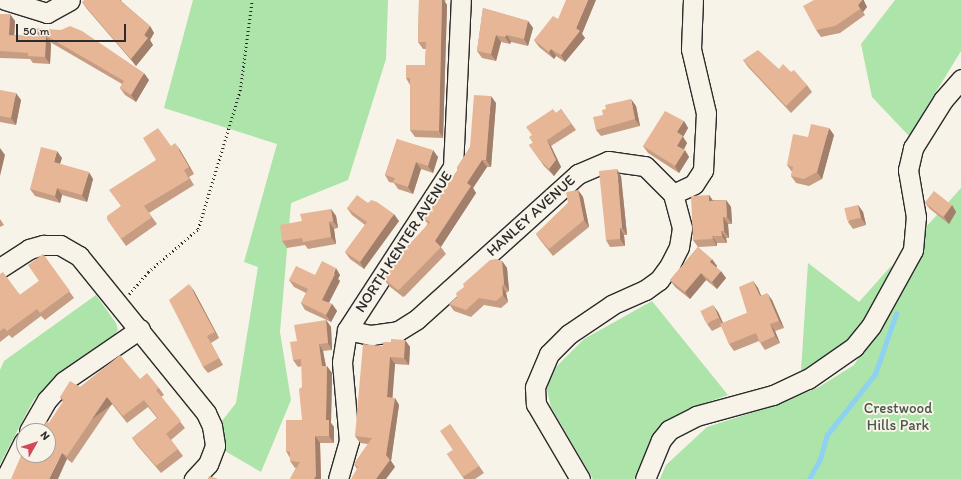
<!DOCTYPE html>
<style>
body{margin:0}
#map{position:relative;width:961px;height:479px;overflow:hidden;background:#f7f3e8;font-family:Itim,sans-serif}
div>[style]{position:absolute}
.green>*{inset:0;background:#ace4a9}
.stream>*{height:4.5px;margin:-2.25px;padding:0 2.25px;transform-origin:2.25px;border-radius:2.25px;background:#8ed1f0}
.path>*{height:2.5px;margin-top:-1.25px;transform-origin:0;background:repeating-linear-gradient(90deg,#2b2b2b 0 1px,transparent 0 4px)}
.roads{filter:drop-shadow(1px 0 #2b2b2b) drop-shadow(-1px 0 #2b2b2b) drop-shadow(0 1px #2b2b2b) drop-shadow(0 -1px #2b2b2b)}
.minor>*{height:19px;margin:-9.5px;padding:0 9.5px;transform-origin:9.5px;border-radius:9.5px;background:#f7f3e8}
.wall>*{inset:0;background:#c69d82}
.shaded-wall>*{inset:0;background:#a17f6a;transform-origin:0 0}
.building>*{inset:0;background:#e6b697;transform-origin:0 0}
span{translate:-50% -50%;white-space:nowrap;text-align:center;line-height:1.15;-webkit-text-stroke:4px #f7f3e8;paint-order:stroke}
.street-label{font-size:15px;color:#2b2b2b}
.park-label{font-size:15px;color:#4b594a}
.north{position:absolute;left:16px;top:423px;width:40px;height:40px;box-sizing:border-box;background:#f7f3e8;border:1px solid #a5a39c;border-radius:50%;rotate:51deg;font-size:11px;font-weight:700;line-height:16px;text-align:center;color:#2b2b2b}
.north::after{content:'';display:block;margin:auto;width:14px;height:18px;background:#d1495b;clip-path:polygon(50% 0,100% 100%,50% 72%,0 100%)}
.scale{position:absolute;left:16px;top:24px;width:110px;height:18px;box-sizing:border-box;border:2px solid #2b2b2b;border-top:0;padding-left:5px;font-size:12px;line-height:14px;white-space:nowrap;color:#2b2b2b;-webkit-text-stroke:3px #f7f3e8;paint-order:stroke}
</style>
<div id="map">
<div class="green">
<div style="clip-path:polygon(193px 0,388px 0,386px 59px,348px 180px,291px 203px,280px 332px,291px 400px,261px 472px,225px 451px,222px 421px,236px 403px,258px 267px,244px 262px,277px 144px,164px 108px)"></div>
<div style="clip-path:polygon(895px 0,961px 0,961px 51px,909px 136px,872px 97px,861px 44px)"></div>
<div style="clip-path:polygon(961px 188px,961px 479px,660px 479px,666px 465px,707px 427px,779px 404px,819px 387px,854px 365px,916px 269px,918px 236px)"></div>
<div style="clip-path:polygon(808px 263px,859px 302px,892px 265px,889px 280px,864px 328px,810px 368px,801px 371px)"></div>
<div style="clip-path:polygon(96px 295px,116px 323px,118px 330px,112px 338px,54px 379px,34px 399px,0 464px,0 370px,4px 361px)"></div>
<div style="clip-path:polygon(652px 301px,728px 395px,688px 409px,672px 419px,650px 442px,634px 479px,593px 479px,551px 407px,547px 390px,549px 378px,556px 367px,584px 339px)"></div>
</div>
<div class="stream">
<div style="left:809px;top:479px;width:23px;rotate:-61deg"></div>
<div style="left:820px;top:459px;width:25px;rotate:-74deg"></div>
<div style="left:827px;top:435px;width:78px;rotate:-51.8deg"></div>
<div style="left:875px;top:374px;width:64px;rotate:-70.7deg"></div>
</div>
<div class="path">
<div style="left:129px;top:294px;width:29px;rotate:-49deg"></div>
<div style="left:148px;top:272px;width:66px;rotate:-40.7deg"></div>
<div style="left:198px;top:229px;width:144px;rotate:-73.1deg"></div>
<div style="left:240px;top:91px;width:92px;rotate:-82.5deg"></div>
</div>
<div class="roads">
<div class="minor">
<div style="left:5px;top:0;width:44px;rotate:17.2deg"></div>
<div style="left:47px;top:13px;width:26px;rotate:-29deg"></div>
<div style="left:673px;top:194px;width:23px;rotate:-25deg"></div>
<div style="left:694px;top:184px;width:17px;rotate:-57deg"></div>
<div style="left:703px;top:170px;width:57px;rotate:-87deg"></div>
<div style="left:706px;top:113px;width:66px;rotate:-103.2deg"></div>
<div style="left:691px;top:49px;width:49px;rotate:-87.7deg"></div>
<div style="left:0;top:268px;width:35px;rotate:-33deg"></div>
<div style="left:29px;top:249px;width:15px;rotate:-16deg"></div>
<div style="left:43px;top:245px;width:17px"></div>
<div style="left:60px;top:245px;width:22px;rotate:30deg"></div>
<div style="left:79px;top:256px;width:202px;rotate:51deg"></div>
<div style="left:206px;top:413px;width:14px;rotate:65deg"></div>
<div style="left:212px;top:426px;width:20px;rotate:81deg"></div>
<div style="left:215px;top:446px;width:19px;rotate:111deg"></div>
<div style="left:208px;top:464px;width:21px;rotate:133deg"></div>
<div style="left:347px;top:330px;width:25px;rotate:12deg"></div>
<div style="left:371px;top:335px;width:27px;rotate:-8deg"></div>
<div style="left:398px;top:331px;width:22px;rotate:-32deg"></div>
<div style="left:417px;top:319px;width:217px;rotate:-42deg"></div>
<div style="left:578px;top:174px;width:33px;rotate:-23deg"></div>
<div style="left:608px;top:161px;width:37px;rotate:8deg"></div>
<div style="left:645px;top:166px;width:40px;rotate:45deg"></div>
<div style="left:673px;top:194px;width:35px;rotate:75deg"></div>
<div style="left:682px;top:228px;width:19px;rotate:99deg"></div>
<div style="left:679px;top:247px;width:20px;rotate:117deg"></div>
<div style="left:670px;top:265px;width:19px;rotate:126deg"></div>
<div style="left:659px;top:280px;width:17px;rotate:144deg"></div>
<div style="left:645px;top:290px;width:36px;rotate:156deg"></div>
<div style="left:612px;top:305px;width:52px;rotate:146deg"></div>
<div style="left:569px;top:334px;width:28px;rotate:135deg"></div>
<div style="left:549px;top:354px;width:36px;rotate:113deg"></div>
<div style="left:535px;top:387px;width:17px;rotate:87deg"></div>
<div style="left:536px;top:404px;width:87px;rotate:59.6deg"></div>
<div style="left:29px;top:431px;width:36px;rotate:-60deg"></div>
<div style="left:47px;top:400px;width:25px;rotate:-48deg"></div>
<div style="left:64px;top:381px;width:92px;rotate:-34.4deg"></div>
<div style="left:5px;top:479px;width:42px;rotate:-63.4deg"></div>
<div style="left:338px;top:479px;width:40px;rotate:-74deg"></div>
<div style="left:349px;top:441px;width:79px;rotate:-95.1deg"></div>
<div style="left:342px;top:362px;width:32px;rotate:-81deg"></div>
<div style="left:347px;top:330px;width:194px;rotate:-57deg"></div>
<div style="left:453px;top:167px;width:167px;rotate:-87.3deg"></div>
<div style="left:645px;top:479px;width:42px;rotate:-67.7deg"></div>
<div style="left:661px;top:440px;width:13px;rotate:-51deg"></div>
<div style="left:669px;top:430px;width:30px;rotate:-27deg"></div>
<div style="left:696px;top:416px;width:80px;rotate:-15.3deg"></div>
<div style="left:773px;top:395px;width:38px;rotate:-25deg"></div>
<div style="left:808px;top:379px;width:56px;rotate:-34.8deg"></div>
<div style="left:854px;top:347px;width:27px;rotate:-51deg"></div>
<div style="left:871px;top:326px;width:87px;rotate:-61.1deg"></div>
<div style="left:913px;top:250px;width:33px;rotate:-85deg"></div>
<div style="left:916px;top:217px;width:48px;rotate:-99.7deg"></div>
<div style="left:908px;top:170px;width:23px;rotate:-77deg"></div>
<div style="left:913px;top:148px;width:57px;rotate:-58deg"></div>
<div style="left:943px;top:100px;width:28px;rotate:-49deg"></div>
</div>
</div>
<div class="wall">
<div style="clip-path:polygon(122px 0,121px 1px,150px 26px,154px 33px,150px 40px,153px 45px,136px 66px,87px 9px,82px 2px)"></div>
<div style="clip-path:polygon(419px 0,447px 0,444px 1px,447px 5px,443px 138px,415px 137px,410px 130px,410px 85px,406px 78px,425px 65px,426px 49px,423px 49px,418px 42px)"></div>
<div style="clip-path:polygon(864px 1px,867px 7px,863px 12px,865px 15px,840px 33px,821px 37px,816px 30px)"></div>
<div style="clip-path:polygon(483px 8px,528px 21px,533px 28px,528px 46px,511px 42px,510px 44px,501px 42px,496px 61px,482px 58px,477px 51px)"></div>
<div style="clip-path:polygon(0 14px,15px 21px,14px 35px,40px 37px,38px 35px,33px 28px,149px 80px,136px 102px,125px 95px,120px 88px,122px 84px,50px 42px,51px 44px,50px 64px,33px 63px,30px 59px,0 58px)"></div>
<div style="clip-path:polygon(558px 19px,582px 34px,585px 38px,565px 62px,556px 56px,554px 59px,539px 47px,534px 40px)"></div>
<div style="clip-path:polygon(743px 60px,791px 72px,807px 85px,812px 92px,791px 113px,748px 67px)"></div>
<div style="clip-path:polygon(0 90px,21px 100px,16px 125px,0 122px)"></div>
<div style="clip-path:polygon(496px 103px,491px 167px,487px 167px,473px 188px,476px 193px,441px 247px,446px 254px,405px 296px,403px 297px,389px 286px,384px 279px,428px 224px,424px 219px,457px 171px,470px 147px)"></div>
<div style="clip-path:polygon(636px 106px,640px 126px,601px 136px,596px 130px,603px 115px)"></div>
<div style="clip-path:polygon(561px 109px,576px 130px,551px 146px,561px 167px,554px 176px,544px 166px,529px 145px,533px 143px,532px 135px,556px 113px)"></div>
<div style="clip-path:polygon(684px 121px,688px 128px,683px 137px,687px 143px,684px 150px,689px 157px,679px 173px,648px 153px,643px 146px)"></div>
<div style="clip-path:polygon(834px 135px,822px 179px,809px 186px,796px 183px,791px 176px,792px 172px,787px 165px,808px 137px)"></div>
<div style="clip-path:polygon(397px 139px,438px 157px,433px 173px,421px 169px,413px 194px,398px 189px,394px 183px,389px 182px,385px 175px)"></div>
<div style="clip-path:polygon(171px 146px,180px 150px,194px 174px,189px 177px,194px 185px,149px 213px,157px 224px,126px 246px,107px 219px,121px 206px)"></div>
<div style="clip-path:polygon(62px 158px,60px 164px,93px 179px,87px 202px,62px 195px,60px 203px,35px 196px,30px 189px)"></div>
<div style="clip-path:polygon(621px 176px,627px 235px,624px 235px,625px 246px,610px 247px,606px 240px)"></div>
<div style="clip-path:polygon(578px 190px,583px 197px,589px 227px,553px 256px,541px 241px,536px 234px,568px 203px)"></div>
<div style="clip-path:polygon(709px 195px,712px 200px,726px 200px,731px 207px,732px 224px,728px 224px,729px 238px,726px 238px,727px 243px,717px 243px,717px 246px,698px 247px,717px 266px,716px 267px,726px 278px,717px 289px,706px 280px,690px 299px,675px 287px,670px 280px,698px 247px,693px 240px)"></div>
<div style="clip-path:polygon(368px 203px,399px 221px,364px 269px,350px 259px,345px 252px,365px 225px,352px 215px,347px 208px)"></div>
<div style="clip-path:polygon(925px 203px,952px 205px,956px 212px,949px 224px,930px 209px)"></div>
<div style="clip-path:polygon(858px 205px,863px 212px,866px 225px,853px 229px,848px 222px)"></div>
<div style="clip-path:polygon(331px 209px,336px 216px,338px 228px,334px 229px,336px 244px,308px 249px,305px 245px,287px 248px,282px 241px,302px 221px)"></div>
<div style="clip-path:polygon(0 219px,4px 225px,0 227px)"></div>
<div style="clip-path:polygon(43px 254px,74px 298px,45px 320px,41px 316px,12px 338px,9px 335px,0 342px,0 274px,20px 295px,39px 281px)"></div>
<div style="clip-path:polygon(502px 261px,507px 268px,509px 291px,506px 293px,508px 302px,501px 308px,484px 305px,471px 317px,454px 311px,449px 304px)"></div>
<div style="clip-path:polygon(315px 275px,340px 275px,338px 279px,340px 281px,329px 303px,332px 304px,337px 311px,331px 322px,305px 310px,301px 303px,306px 293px,294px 287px,289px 280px)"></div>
<div style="clip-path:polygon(753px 281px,758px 288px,761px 296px,772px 300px,784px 328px,775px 331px,780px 343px,765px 350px,759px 341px,734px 351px,729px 344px,722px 326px,712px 331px,707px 324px,718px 312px,723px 323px,747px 313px)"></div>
<div style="clip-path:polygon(194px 291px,219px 338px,211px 343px,223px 365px,208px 373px,203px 367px)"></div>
<div style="clip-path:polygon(326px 320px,331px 327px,332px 350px,323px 351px,326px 366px,332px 373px,331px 423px,334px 427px,334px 443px,320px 443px,321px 479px,290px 479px,296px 468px,295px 468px,290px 461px,290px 458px,286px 451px,302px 420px,302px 366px,298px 367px,293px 360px,297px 341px)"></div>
<div style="clip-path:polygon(405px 340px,410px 347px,409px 365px,395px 364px,392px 398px,395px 398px,399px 405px,391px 461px,395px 467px,357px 469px,354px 464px,368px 444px,360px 443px,355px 436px,383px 346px,391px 342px)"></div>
<div style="clip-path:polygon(140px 379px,159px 388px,164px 395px,161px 397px,185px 428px,171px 440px,183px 456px,161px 473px,137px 445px,132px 438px,157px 418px,148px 407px,127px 423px,112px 404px,72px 463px,67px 459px,24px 455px,49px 423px,63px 402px,60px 397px,80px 387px)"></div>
<div style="clip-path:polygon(450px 424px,484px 473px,475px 479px,464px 479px,447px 454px,453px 450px)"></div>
</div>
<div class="shaded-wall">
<div style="clip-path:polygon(442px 0,444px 0,447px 5px,443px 138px,439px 131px)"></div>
<div style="clip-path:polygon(588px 0,596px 0,582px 34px,585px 38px,565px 62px,561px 55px,576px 28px)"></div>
<div style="clip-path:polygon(862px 0,864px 0,864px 1px,867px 7px,863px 12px,865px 15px,858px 5px)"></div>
<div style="clip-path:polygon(10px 14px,15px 21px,14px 42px,9px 35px)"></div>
<div style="clip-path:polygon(528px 21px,533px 28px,528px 46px,524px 39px)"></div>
<div style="clip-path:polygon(150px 26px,154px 33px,150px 40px,153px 45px,136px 66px,131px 59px)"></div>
<div style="clip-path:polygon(496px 35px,501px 42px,496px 61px,491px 54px)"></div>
<div style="clip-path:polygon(507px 35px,511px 42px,510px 44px,505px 37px)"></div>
<div style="clip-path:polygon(46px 37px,51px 44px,50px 64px,45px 57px)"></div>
<div style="clip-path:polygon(551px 49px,556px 56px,554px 59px,549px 52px)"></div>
<div style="clip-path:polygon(144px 73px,149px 80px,136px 102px,131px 95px)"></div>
<div style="clip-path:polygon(16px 93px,21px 100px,16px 125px,11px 118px)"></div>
<div style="clip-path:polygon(491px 96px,496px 103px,491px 167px,486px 160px)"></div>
<div style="clip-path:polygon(631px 99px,636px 106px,640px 126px,635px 119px)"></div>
<div style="clip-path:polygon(684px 121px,688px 128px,683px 137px,687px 143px,682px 152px,677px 146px,677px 132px)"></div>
<div style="clip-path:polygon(829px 128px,834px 135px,822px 179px,817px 172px)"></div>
<div style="clip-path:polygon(547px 140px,551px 146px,561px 167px,554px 176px,549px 169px)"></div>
<div style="clip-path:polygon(175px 143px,180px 150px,194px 174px,189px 167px)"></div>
<div style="clip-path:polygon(0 148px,5px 155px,0 176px)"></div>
<div style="clip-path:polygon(433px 150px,438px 157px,433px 173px,428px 166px)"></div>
<div style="clip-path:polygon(685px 150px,689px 157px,679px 173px,675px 166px)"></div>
<div style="clip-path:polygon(57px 151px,62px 158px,58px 169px,54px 162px)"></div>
<div style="clip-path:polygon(482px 160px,487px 167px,473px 188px,476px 193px,440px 248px,435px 241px,467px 183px)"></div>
<div style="clip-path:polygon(416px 162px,421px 169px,413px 194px,408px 187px)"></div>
<div style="clip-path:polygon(617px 169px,621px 176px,627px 235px,622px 228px)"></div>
<div style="clip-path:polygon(89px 172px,93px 179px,87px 202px,82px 195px)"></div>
<div style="clip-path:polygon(57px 188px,62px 195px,60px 203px,55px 196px)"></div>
<div style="clip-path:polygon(578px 190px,583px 197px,589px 227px,584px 220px)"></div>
<div style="clip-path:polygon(709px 195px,714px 202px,709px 201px)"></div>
<div style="clip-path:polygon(726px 200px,731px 207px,732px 224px,727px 217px)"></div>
<div style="clip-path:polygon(858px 205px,863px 212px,866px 225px,861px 218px)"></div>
<div style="clip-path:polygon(952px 205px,956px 212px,949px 224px,944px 217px)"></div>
<div style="clip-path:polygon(331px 209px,336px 216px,338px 228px,333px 221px)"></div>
<div style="clip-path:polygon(394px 214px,399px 221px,364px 269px,360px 262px)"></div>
<div style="clip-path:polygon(723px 217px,728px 224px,729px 238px,724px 231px)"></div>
<div style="clip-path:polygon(329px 222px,334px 229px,336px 244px,331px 237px)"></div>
<div style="clip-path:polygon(620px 228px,624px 235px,625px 246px,620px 239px)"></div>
<div style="clip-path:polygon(721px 231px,726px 238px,727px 243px,722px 236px)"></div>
<div style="clip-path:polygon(712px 236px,717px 243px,717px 246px,713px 239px)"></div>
<div style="clip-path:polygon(712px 259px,717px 266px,715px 269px,710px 262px)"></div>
<div style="clip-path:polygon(502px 261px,507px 268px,509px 291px,504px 284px)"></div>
<div style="clip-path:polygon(336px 268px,340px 275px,338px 279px,340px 281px,327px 306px,322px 300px)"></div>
<div style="clip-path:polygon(721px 271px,726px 278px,717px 289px,712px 282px)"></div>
<div style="clip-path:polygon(701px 273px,706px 280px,690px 299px,685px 292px)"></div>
<div style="clip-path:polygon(753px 281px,758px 288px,764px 303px,760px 296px)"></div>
<div style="clip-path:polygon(189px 284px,194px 291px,219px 338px,215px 332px)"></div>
<div style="clip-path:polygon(502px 286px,506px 293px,508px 302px,503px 295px)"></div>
<div style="clip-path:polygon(767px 293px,772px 300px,784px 328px,779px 321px)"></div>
<div style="clip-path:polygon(332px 304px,337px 311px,331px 322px,326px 315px)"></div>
<div style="clip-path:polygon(713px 305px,718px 312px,724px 325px,719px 318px)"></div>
<div style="clip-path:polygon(326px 320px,331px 327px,332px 350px,328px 343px)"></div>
<div style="clip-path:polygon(770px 324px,775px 331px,780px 343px,775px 336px)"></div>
<div style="clip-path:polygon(405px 340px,410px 347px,409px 365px,404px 358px)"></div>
<div style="clip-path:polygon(319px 344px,323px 351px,327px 373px,322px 366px)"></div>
<div style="clip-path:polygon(390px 357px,395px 364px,392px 404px,387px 397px)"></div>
<div style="clip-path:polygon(327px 366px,332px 373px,331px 423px,334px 427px,334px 443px,329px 436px,326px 420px)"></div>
<div style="left:107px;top:397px;width:9px;height:71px;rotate:54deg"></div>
<div style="clip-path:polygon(395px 398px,399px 405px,391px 461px,395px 467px,386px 479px,376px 479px,386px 455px)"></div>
<div style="clip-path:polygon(315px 436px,320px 443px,321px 479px,314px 479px)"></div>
<div style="clip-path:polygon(62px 453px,67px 459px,58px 479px,49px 479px)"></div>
</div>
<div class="building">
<div style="clip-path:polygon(84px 0,119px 0,150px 26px,144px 35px,148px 38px,131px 59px,82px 2px)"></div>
<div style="clip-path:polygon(419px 0,442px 0,439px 131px,410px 130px,410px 78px,406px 78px,406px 65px,425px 65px,426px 42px,418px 42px)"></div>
<div style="clip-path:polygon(566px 0,588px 0,576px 28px,580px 31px,561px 55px,551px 49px,549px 52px,534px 40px,553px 16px,558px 19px)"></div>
<div style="clip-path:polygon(814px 0,862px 0,858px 5px,860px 9px,835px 26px,816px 30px,803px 6px)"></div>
<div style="clip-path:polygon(483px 8px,528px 21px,524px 39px,507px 35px,505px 37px,496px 35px,491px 54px,477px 51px)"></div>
<div style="clip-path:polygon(0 14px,10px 14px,9px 35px,46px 37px,45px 57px,28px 56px,28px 53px,0 51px)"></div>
<div style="clip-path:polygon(70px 26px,82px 31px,144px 73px,131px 95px,120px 88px,124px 81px,33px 28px,61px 30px)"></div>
<div style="clip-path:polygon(758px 50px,779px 69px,783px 64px,791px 72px,794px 70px,807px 85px,786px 106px,743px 60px)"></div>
<div style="clip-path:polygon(0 90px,16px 93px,11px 118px,0 116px)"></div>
<div style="clip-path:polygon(474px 95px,491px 96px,486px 160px,482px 160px,467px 183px,471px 186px,435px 241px,441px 247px,400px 289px,398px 290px,384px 279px,401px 253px,430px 222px,424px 219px,457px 171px,457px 167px,470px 147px)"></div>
<div style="clip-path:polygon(631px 99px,635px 119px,596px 130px,593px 117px,603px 115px,602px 110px,606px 109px,605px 105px)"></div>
<div style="clip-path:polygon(553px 109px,556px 113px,561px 109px,571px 124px,547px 140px,556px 160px,549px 169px,539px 159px,529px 145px,533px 143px,529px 137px,532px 135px,526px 127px)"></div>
<div style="clip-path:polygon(665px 111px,684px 121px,677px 132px,683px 136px,677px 146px,685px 150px,675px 166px,643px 146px)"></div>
<div style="clip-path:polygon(811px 124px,829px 128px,817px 172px,804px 179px,791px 176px,793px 167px,787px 165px,793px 134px,808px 137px)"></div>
<div style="clip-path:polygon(158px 128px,171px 146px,175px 143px,189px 167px,184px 170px,189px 179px,144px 206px,152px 217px,121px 239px,107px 219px,107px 216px,121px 206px,109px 190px,156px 160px,143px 138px)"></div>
<div style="clip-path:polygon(397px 139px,433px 150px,428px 166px,416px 162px,408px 187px,393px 182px,395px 178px,385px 175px)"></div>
<div style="clip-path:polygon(41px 147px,57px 151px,54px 162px,89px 172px,82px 195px,57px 188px,55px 196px,30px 189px)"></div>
<div style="clip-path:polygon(617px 169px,622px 228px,620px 228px,620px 239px,606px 240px,599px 171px)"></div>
<div style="clip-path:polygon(578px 190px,584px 220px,549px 249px,536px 234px,568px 203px,566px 192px)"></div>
<div style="left:934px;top:191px;width:23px;height:15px;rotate:38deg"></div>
<div style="clip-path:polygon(357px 195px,368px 203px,371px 200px,377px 202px,394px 214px,360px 262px,345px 252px,367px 222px,347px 208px)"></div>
<div style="clip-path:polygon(709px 195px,709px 201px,726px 200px,727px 217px,723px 217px,724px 231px,721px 231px,722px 236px,712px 236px,713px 239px,693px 240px,691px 196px)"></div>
<div style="left:858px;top:205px;width:13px;height:14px;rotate:77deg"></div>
<div style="clip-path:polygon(331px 209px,333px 221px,329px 222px,331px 237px,303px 242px,302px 238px,282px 241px,280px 225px,302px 221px,300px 214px)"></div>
<div style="clip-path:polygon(698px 247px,712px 259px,710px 262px,721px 271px,712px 282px,701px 273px,685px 292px,670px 280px)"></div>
<div style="clip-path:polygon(43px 254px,70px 291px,40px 313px,37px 309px,7px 331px,4px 328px,0 331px,0 274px,3px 272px,20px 295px,39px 281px,28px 265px)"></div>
<div style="clip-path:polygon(496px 259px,502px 261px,504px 284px,502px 286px,503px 295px,496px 301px,479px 298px,466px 310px,449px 304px,457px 297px,456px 293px,464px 287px,463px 284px,490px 260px)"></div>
<div style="clip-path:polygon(322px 261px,336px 268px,333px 273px,335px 274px,322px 300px,332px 304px,326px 315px,301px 303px,308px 289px,289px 280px,296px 266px,315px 275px)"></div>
<div style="clip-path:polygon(753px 281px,760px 296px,767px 293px,779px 321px,770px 324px,775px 336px,760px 343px,756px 333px,729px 344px,720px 324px,747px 313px,739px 287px)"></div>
<div style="clip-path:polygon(189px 284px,215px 332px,207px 336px,219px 358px,203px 367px,169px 300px)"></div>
<div style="left:713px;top:305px;width:14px;height:14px;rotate:65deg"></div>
<div style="clip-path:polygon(326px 320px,328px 343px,319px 344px,322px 366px,327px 366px,326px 420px,329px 420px,329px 436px,315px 436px,316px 476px,314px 479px,290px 479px,300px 462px,290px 461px,290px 452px,286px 451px,286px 420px,302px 420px,299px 389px,302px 387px,301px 359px,293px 360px,290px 342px,297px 341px,294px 325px)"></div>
<div style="clip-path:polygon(391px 339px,405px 340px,404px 358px,390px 357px,387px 397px,395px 398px,386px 455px,390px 460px,376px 479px,351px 479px,358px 467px,354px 464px,372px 438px,355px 436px,363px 344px,383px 346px,383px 342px,391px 342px)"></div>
<div style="clip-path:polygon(120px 355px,140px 379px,147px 373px,159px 388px,156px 390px,181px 421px,166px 434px,178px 449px,156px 466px,132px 438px,158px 418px,144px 400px,123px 416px,107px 397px,67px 456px,62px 453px,49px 479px,11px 479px,24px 449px,24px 455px,48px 455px,48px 431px,40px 431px,47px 421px,49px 423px,64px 400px,60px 397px,70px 381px,80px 387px)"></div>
<div style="clip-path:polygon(450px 424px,479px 466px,463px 477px,447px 454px,453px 450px,440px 431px)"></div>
<div style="clip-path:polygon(209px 476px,218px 479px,208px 479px)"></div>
</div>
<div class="street-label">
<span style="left:531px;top:216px;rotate:-42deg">HANLEY AVENUE</span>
<span style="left:404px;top:242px;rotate:-57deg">NORTH KENTER AVENUE</span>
</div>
<div class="park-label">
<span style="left:898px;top:417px">Crestwood<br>Hills Park</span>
</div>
<div class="north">N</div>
<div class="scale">50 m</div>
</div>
